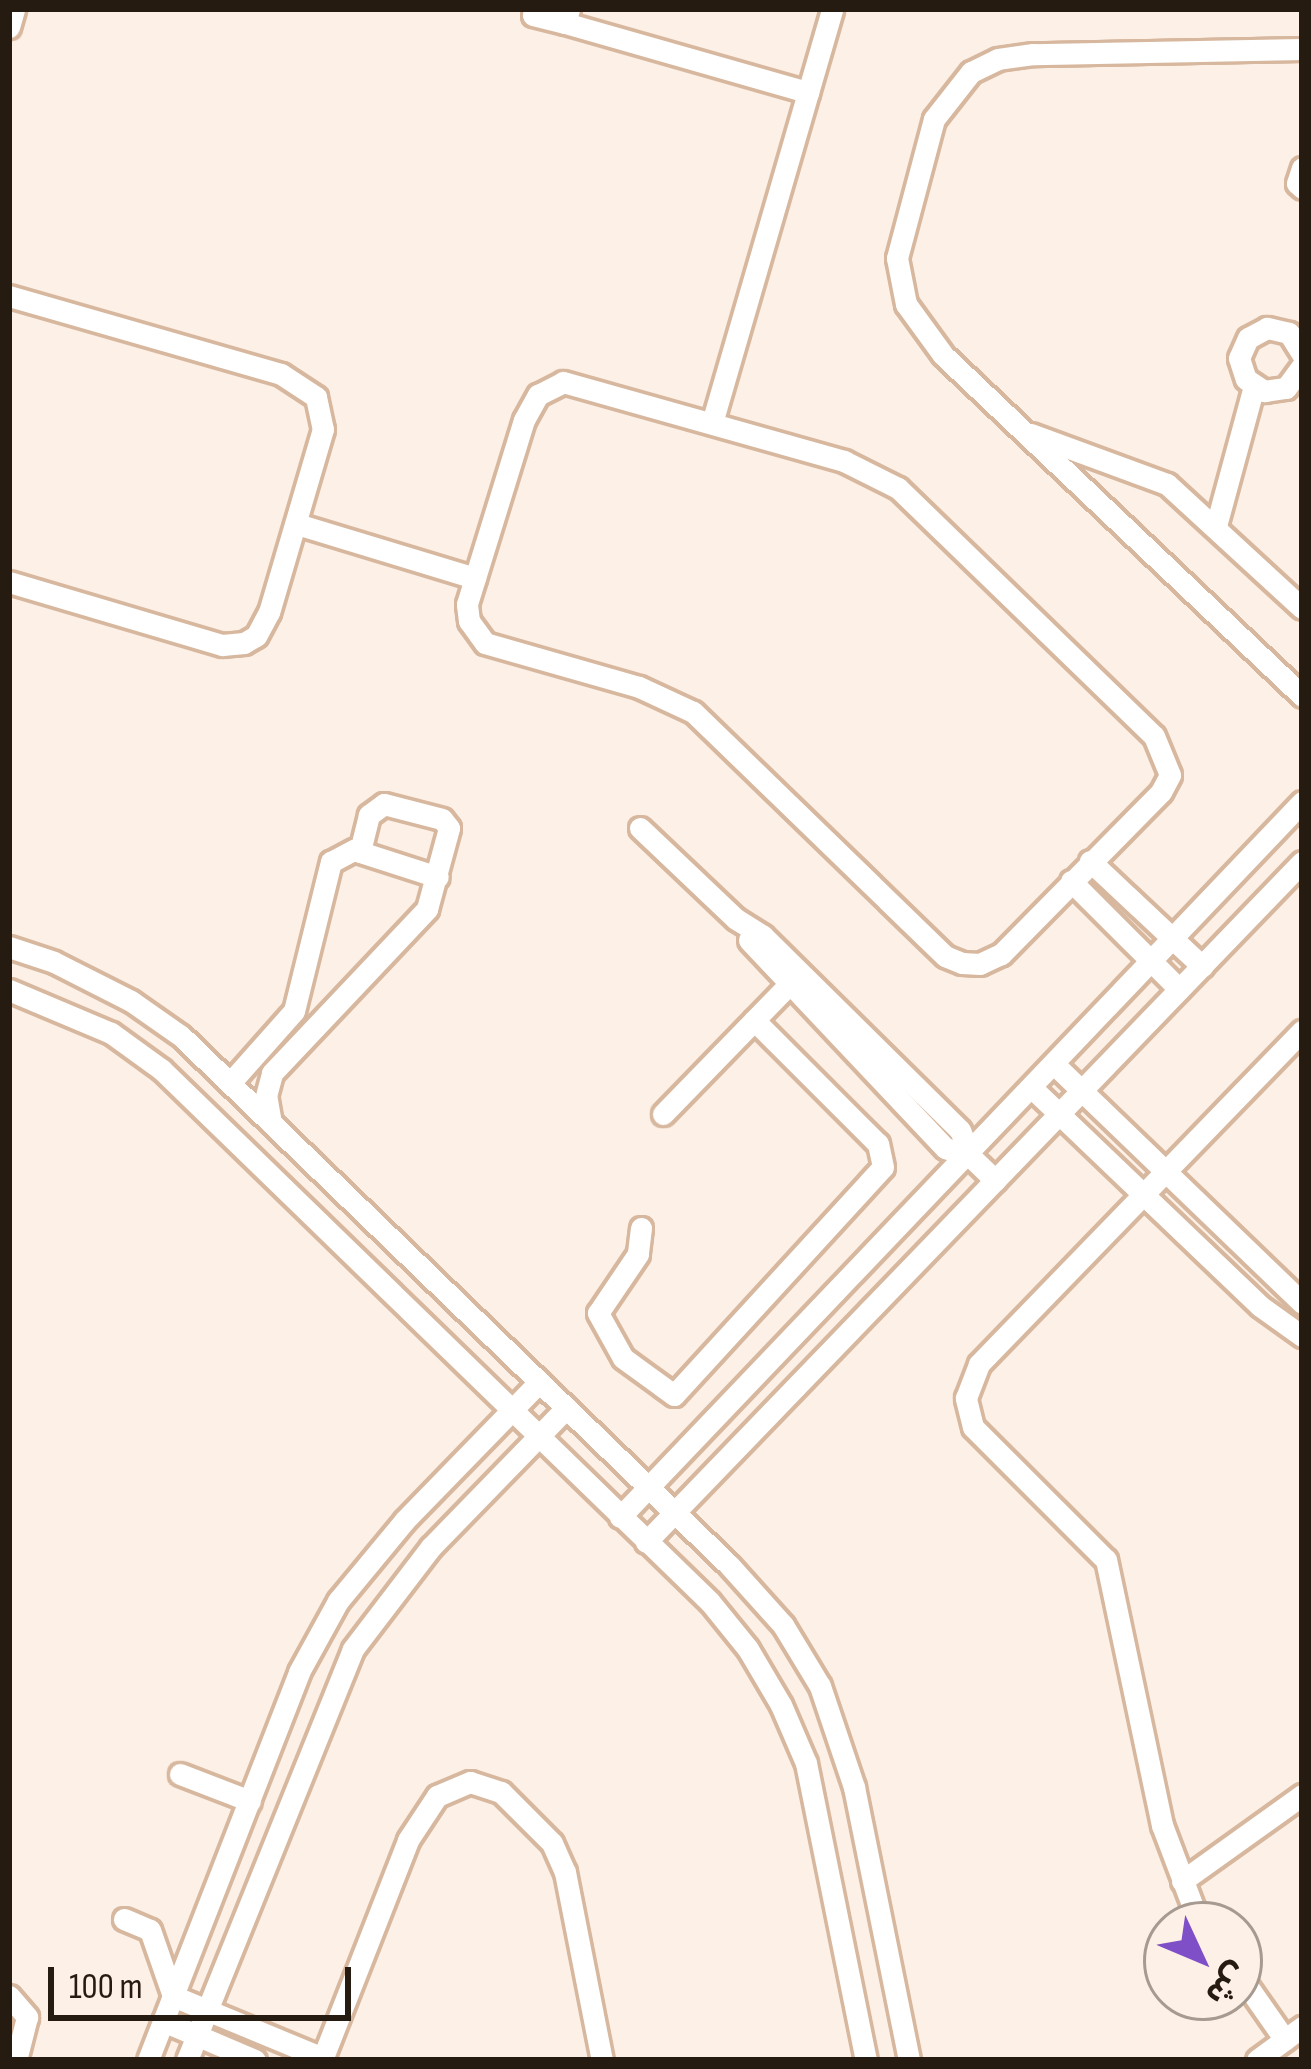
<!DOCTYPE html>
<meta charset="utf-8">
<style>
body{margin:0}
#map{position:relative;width:1311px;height:2069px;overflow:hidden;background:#fdf0e6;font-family:"Sofia Sans Condensed","Noto Sans Arabic",sans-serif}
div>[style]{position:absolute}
.roads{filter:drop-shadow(3px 0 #d7b89f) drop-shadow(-3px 0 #d7b89f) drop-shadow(0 3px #d7b89f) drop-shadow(0 -3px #d7b89f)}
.minor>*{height:21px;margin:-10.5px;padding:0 10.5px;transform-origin:10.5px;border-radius:10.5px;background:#fff}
span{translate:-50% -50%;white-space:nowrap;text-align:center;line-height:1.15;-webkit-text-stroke:12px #fdf0e6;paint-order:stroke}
.frame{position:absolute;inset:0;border:12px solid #261b11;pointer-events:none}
.north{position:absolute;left:1143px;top:1901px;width:120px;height:120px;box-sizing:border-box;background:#fdf0e6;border:3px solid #a79b91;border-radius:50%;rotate:134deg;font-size:33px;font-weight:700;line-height:48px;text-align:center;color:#261b11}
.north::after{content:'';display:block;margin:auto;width:42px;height:54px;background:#7e4fc7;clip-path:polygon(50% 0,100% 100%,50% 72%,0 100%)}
.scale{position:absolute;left:48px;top:1967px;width:303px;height:54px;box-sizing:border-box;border:6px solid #261b11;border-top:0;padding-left:15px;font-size:36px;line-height:42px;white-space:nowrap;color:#261b11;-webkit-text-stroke:9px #fdf0e6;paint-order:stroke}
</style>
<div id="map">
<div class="roads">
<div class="minor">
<div style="left:535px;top:9px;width:6px;rotate:108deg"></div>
<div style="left:533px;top:15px;width:33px;rotate:14deg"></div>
<div style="left:565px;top:23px;width:15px;rotate:-74deg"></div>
<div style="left:565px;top:23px;width:253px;rotate:15.9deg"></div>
<div style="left:9px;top:27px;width:19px;rotate:-74deg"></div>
<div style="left:1302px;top:49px;width:269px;rotate:178.9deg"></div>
<div style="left:1033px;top:54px;width:35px;rotate:172deg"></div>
<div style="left:998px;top:59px;width:30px;rotate:154deg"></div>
<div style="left:971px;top:72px;width:60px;rotate:128.2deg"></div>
<div style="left:934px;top:119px;width:144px;rotate:104.9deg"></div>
<div style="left:897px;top:258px;width:47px;rotate:78.9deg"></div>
<div style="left:906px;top:304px;width:63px;rotate:54deg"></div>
<div style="left:943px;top:355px;width:495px;rotate:43.5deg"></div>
<div style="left:1302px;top:168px;width:16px;rotate:108deg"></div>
<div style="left:1297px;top:183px;width:7px;rotate:45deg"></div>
<div style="left:9px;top:296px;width:283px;rotate:16deg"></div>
<div style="left:281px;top:374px;width:42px;rotate:33.3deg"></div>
<div style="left:316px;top:397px;width:33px;rotate:78deg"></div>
<div style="left:323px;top:429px;width:191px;rotate:106.4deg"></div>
<div style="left:269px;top:612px;width:27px;rotate:118deg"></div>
<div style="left:256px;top:636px;width:14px;rotate:150deg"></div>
<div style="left:244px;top:643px;width:22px;rotate:175deg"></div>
<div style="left:222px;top:645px;width:222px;rotate:-163.5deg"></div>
<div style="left:1302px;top:354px;width:25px;rotate:-122deg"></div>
<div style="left:1289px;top:333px;width:23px;rotate:-167deg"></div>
<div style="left:1267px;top:328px;width:21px;rotate:152deg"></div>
<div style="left:1248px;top:338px;width:22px;rotate:114deg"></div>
<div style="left:1239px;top:358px;width:22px;rotate:72deg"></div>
<div style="left:1246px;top:379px;width:22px;rotate:34deg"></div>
<div style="left:1264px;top:391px;width:22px;rotate:-8deg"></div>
<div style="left:1286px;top:388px;width:27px;rotate:-54deg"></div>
<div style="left:563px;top:382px;width:292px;rotate:15.7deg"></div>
<div style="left:844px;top:461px;width:60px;rotate:26.6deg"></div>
<div style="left:898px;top:488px;width:356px;rotate:44.1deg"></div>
<div style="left:1154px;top:736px;width:42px;rotate:67.7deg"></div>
<div style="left:1170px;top:775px;width:19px;rotate:118deg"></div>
<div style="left:1161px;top:792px;width:228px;rotate:134.6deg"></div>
<div style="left:1001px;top:954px;width:23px;rotate:155deg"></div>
<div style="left:980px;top:964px;width:18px;rotate:-177deg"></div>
<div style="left:962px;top:963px;width:18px;rotate:-158deg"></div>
<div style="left:945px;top:956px;width:351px;rotate:-135.9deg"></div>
<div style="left:693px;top:712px;width:60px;rotate:-155.2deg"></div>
<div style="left:639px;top:687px;width:160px;rotate:-164.1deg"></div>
<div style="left:485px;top:643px;width:27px;rotate:-126deg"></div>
<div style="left:469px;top:621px;width:17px;rotate:-97deg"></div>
<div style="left:467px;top:604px;width:193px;rotate:-72.8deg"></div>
<div style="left:524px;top:420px;width:29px;rotate:-61deg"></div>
<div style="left:538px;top:395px;width:28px;rotate:-27deg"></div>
<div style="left:712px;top:423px;width:431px;rotate:-73.8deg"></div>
<div style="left:1031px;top:434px;width:145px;rotate:20.2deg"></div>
<div style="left:1167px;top:484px;width:183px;rotate:42.6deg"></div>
<div style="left:297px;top:524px;width:186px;rotate:16.9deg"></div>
<div style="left:1216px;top:526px;width:145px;rotate:-74.8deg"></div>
<div style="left:640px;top:828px;width:132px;rotate:43.5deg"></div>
<div style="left:736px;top:919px;width:32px;rotate:32deg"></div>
<div style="left:763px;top:936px;width:276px;rotate:44.6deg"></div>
<div style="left:960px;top:1130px;width:28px;rotate:69deg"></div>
<div style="left:970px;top:1156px;width:35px;rotate:44deg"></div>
<div style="left:1090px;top:861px;width:154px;rotate:43.2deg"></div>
<div style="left:1071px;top:881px;width:153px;rotate:45deg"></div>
<div style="left:749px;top:940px;width:286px;rotate:46.7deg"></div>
<div style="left:945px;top:1148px;width:26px;rotate:18deg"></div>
<div style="left:9px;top:947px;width:47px;rotate:18.4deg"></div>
<div style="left:54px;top:962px;width:86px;rotate:26.9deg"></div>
<div style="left:131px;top:1001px;width:61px;rotate:35deg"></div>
<div style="left:181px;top:1036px;width:762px;rotate:43.99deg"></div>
<div style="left:729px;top:1565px;width:81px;rotate:48deg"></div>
<div style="left:783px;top:1625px;width:71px;rotate:58.8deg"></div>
<div style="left:820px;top:1686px;width:107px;rotate:71.4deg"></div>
<div style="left:854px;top:1787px;width:278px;rotate:78.6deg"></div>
<div style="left:9px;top:990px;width:111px;rotate:22.9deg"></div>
<div style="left:111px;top:1033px;width:62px;rotate:35.8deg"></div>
<div style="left:161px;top:1069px;width:765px;rotate:44.15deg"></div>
<div style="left:710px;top:1602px;width:60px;rotate:51deg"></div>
<div style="left:748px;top:1649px;width:65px;rotate:59.5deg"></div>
<div style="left:781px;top:1705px;width:63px;rotate:66.7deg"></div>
<div style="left:806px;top:1763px;width:303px;rotate:78.6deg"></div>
<div style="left:1055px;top:1065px;width:343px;rotate:43.9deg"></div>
<div style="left:230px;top:1083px;width:96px;rotate:-48.4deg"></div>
<div style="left:294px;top:1011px;width:154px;rotate:-76.1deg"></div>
<div style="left:331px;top:862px;width:26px;rotate:-28deg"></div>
<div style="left:354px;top:850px;width:88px;rotate:17.8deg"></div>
<div style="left:1032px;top:1088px;width:315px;rotate:43.7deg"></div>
<div style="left:1260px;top:1306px;width:52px;rotate:35.5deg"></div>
<div style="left:663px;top:1114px;width:191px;rotate:-45.8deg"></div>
<div style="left:271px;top:1123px;width:27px;rotate:-100deg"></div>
<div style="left:266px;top:1096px;width:24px;rotate:-75deg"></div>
<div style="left:272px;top:1073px;width:226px;rotate:-46.6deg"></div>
<div style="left:427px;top:909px;width:84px;rotate:-74.8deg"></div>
<div style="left:449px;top:828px;width:11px;rotate:-128deg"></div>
<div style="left:442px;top:819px;width:60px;rotate:-165.5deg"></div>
<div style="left:384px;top:804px;width:19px;rotate:144deg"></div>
<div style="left:369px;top:815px;width:38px;rotate:104deg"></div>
<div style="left:641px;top:1228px;width:26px;rotate:97deg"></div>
<div style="left:638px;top:1254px;width:71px;rotate:124.1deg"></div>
<div style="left:598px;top:1313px;width:51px;rotate:60.9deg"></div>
<div style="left:623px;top:1358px;width:63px;rotate:36deg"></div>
<div style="left:674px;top:1395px;width:309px;rotate:-47.5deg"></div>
<div style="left:883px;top:1167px;width:24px;rotate:-102deg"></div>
<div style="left:878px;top:1144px;width:175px;rotate:-135deg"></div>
<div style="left:620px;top:1517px;width:988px;rotate:-46.35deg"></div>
<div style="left:646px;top:1542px;width:945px;rotate:-46.03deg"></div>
<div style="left:180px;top:1774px;width:75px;rotate:21.1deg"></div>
<div style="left:1182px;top:1881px;width:148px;rotate:-35.6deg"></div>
<div style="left:124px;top:1919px;width:28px;rotate:23deg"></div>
<div style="left:150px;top:1930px;width:70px;rotate:70.8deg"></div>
<div style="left:173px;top:1996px;width:162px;rotate:22.5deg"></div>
<div style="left:1205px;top:1925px;width:22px;rotate:-124deg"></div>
<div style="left:1193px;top:1907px;width:88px;rotate:-110.7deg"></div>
<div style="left:1162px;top:1825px;width:271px;rotate:-101.9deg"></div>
<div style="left:1106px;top:1560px;width:188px;rotate:-135deg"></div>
<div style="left:973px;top:1427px;width:30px;rotate:-104deg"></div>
<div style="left:966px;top:1398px;width:36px;rotate:-69deg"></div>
<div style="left:979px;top:1364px;width:464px;rotate:-45.9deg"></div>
<div style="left:1239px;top:1974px;width:80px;rotate:55.1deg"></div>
<div style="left:9px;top:1996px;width:28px;rotate:49deg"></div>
<div style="left:27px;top:2017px;width:44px;rotate:104.3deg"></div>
<div style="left:163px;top:2021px;width:100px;rotate:23deg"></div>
<div style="left:148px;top:2060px;width:416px;rotate:-68.7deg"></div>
<div style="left:299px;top:1672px;width:81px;rotate:-61.2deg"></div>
<div style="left:338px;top:1601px;width:105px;rotate:-50.4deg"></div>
<div style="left:405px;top:1520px;width:192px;rotate:-45.8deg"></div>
<div style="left:187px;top:2060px;width:443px;rotate:-68deg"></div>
<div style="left:353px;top:1649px;width:128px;rotate:-52.6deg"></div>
<div style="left:431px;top:1547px;width:194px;rotate:-45.8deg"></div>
<div style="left:322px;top:2060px;width:236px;rotate:-68.6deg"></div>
<div style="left:408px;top:1840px;width:53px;rotate:-56.6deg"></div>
<div style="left:437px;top:1796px;width:36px;rotate:-23deg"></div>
<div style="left:470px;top:1782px;width:33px;rotate:18deg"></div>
<div style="left:501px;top:1792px;width:72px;rotate:45deg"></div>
<div style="left:552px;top:1843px;width:32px;rotate:66deg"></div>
<div style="left:565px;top:1872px;width:192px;rotate:78.9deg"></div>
<div style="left:1257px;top:2060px;width:56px;rotate:-36.3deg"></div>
</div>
</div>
<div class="frame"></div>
<div class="north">ش</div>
<div class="scale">100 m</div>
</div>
